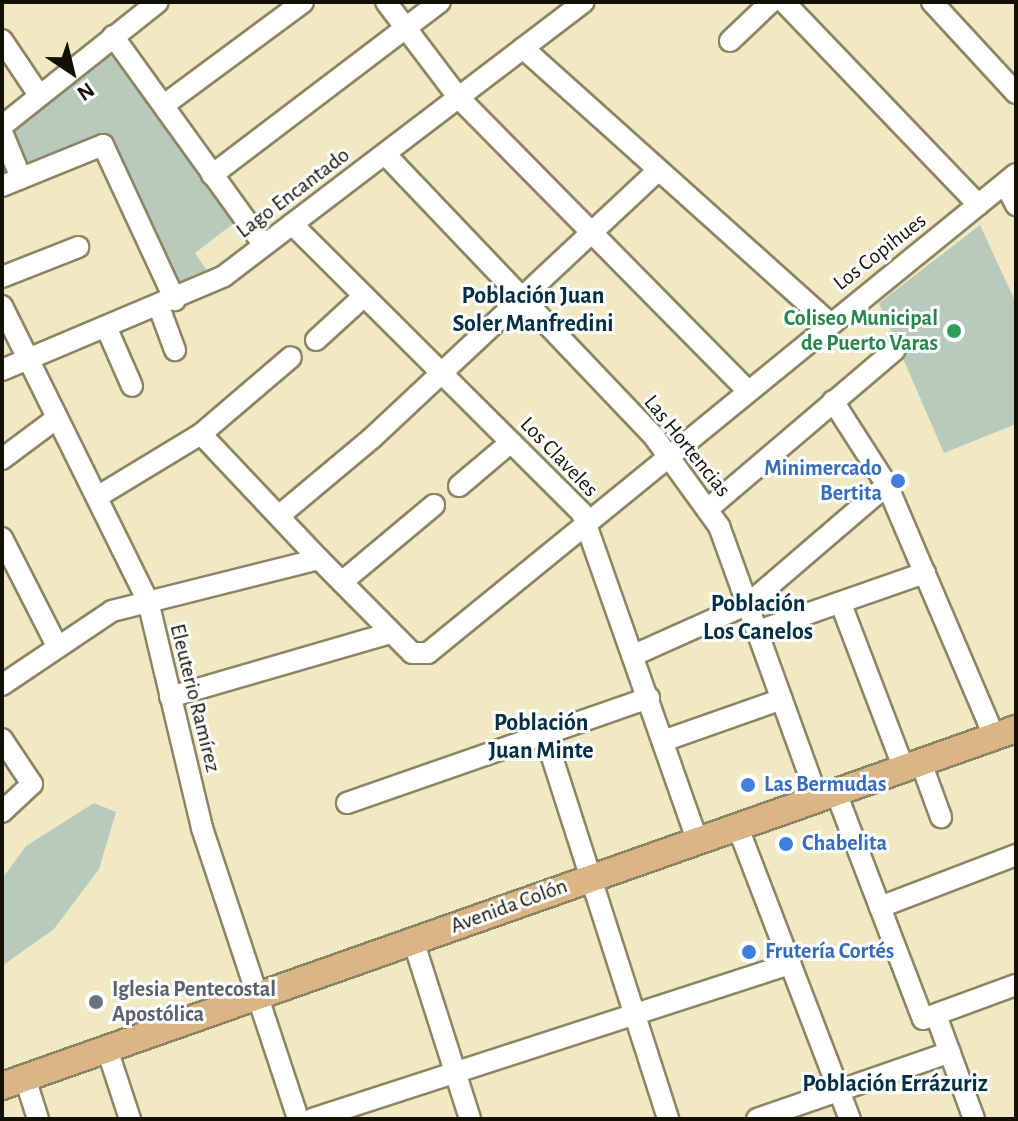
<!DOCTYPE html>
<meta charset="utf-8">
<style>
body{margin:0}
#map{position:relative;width:1018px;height:1121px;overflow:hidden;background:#f0e9c4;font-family:"Alegreya Sans",sans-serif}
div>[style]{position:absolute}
.green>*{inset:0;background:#b8cabc}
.roads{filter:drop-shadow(2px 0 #8c8563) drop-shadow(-2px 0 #8c8563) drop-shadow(0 2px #8c8563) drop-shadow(0 -2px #8c8563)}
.minor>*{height:20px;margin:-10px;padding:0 10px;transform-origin:10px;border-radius:10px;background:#fff}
.major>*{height:26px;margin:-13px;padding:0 13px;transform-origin:13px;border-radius:13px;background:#dab586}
.dots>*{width:22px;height:22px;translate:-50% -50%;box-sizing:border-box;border:4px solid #fff;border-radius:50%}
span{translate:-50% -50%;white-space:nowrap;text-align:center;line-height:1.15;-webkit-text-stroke:6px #fff;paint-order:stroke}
.street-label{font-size:22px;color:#131004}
.leisure-label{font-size:22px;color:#27864d;font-weight:700}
.right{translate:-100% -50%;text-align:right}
.shop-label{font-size:22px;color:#366cbe;font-weight:700}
.left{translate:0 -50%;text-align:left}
.worship-label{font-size:22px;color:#5b616d;font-weight:700}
.neighbourhood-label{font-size:24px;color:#002f43;font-weight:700}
.frame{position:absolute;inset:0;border:4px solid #131004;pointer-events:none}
.north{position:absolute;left:32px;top:32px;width:80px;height:80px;-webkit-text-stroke:6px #fff;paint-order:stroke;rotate:145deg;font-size:22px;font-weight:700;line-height:32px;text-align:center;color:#131004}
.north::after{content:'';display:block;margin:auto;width:28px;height:36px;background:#131004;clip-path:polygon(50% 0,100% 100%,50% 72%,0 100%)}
</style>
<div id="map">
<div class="green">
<div style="clip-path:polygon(113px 44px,238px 220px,195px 253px,210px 275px,178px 290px,106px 135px,32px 166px,24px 165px,10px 127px)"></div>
<div style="clip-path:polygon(980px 225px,1016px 303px,1016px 424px,944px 453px,879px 303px)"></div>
<div style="clip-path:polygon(94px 803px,116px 812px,99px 869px,54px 929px,2px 966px,2px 879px,26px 846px)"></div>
</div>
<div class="roads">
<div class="minor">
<div style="left:386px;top:2px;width:119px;rotate:52.8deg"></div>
<div style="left:458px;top:97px;width:410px;rotate:45.4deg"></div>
<div style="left:784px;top:2px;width:281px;rotate:46.2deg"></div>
<div style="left:932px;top:2px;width:124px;rotate:47.3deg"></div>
<div style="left:113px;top:36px;width:258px;rotate:54.2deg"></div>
<div style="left:2px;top:40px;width:66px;rotate:56.1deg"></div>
<div style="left:730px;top:41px;width:57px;rotate:-43.6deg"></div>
<div style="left:523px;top:48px;width:411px;rotate:41.9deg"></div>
<div style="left:164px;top:105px;width:173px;rotate:-36.5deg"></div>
<div style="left:2px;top:126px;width:199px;rotate:-38.5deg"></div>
<div style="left:2px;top:132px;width:50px;rotate:67.6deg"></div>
<div style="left:385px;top:154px;width:392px;rotate:46.4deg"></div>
<div style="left:655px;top:438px;width:109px;rotate:54deg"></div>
<div style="left:719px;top:526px;width:288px;rotate:70.1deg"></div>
<div style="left:212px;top:175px;width:286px;rotate:-37.2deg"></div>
<div style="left:1005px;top:184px;width:24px;rotate:62deg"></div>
<div style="left:2px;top:186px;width:109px;rotate:-22.1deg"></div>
<div style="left:103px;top:145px;width:171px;rotate:65.1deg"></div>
<div style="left:292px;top:224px;width:409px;rotate:44.9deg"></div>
<div style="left:582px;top:513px;width:346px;rotate:70.6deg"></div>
<div style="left:2px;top:277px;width:82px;rotate:-21.5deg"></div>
<div style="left:2px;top:306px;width:329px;rotate:63.7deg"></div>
<div style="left:148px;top:601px;width:233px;rotate:76.6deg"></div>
<div style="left:202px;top:828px;width:306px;rotate:71.7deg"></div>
<div style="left:159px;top:307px;width:46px;rotate:69.6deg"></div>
<div style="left:107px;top:329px;width:62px;rotate:66.3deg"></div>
<div style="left:316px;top:340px;width:65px;rotate:-42.5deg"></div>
<div style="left:2px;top:370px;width:241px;rotate:-22.9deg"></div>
<div style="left:224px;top:276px;width:452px;rotate:-37.3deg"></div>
<div style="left:833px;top:401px;width:100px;rotate:57.3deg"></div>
<div style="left:887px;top:485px;width:271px;rotate:66.9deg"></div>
<div style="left:201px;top:434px;width:172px;rotate:46.7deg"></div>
<div style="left:2px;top:459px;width:69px;rotate:-36.7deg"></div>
<div style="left:459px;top:486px;width:68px;rotate:-40.2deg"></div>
<div style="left:97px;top:497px;width:122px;rotate:-31.2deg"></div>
<div style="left:201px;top:434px;width:118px;rotate:-40.5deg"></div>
<div style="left:708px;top:509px;width:245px;rotate:-40.4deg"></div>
<div style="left:280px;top:515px;width:120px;rotate:-39.9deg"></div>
<div style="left:372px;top:438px;width:392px;rotate:-43.1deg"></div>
<div style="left:2px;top:538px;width:119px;rotate:63deg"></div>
<div style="left:342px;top:582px;width:120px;rotate:-39.9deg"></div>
<div style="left:841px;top:604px;width:173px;rotate:69.1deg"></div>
<div style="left:758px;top:631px;width:177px;rotate:-19.2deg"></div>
<div style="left:634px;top:655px;width:125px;rotate:-24.1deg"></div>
<div style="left:748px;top:604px;width:183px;rotate:-40.6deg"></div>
<div style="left:2px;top:685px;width:133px;rotate:-33.9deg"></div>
<div style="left:112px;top:611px;width:213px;rotate:-14.1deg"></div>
<div style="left:319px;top:559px;width:132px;rotate:45.3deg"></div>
<div style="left:412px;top:653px;width:16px"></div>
<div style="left:428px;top:653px;width:758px;rotate:-39.17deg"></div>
<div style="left:170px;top:697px;width:229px;rotate:-16.2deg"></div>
<div style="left:544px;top:732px;width:406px;rotate:72.2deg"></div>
<div style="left:2px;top:739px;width:54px;rotate:56.3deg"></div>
<div style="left:32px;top:784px;width:41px;rotate:137deg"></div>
<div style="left:663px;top:741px;width:126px;rotate:-19.4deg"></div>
<div style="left:920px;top:760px;width:61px;rotate:69.8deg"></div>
<div style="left:835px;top:790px;width:245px;rotate:69deg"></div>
<div style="left:923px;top:1019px;width:99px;rotate:-20.1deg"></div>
<div style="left:347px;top:803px;width:320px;rotate:-19.2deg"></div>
<div style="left:737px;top:825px;width:315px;rotate:69deg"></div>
<div style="left:880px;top:907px;width:146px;rotate:-20.9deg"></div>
<div style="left:413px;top:940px;width:188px;rotate:72.3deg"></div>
<div style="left:936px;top:1015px;width:111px;rotate:69.9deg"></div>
<div style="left:107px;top:1049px;width:74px;rotate:71.8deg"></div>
<div style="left:25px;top:1078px;width:43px;rotate:72.4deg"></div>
<div style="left:312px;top:1119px;width:503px;rotate:-17.97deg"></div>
<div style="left:757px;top:1119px;width:204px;rotate:-19.1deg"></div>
</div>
<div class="major">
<div style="left:2px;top:1086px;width:1075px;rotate:-19.4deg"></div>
</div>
</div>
<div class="dots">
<div style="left:954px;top:331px;background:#2e9e5b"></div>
<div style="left:898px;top:481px;background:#3f7fe0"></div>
<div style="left:748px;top:785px;background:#3f7fe0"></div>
<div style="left:786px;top:844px;background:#3f7fe0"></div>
<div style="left:749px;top:952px;background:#3f7fe0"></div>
<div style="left:96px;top:1002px;background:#6b7280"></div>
</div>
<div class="street-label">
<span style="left:293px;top:193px;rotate:-37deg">Lago Encantado</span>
<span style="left:880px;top:252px;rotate:-38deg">Los Copihues</span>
<span style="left:687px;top:446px;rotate:51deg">Las Hortencias</span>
<span style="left:559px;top:457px;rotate:46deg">Los Claveles</span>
<span style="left:195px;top:698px;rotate:76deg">Eleuterio Ramírez</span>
<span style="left:509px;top:906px;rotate:-20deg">Avenida Colón</span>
</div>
<div class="leisure-label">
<span class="right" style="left:938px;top:331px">Coliseo Municipal<br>de Puerto Varas</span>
</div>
<div class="shop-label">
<span class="right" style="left:882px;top:481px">Minimercado<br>Bertita</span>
<span class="left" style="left:764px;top:785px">Las Bermudas</span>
<span class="left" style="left:802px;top:844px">Chabelita</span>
<span class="left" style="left:765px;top:952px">Frutería Cortés</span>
</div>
<div class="worship-label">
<span class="left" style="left:112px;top:1002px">Iglesia Pentecostal<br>Apostólica</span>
</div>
<div class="neighbourhood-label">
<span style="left:533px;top:311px">Población Juan<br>Soler Manfredini</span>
<span style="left:758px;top:619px">Población<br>Los Canelos</span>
<span style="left:541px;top:738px">Población<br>Juan Minte</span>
<span style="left:895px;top:1085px">Población Errázuriz</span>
</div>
<div class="frame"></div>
<div class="north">N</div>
</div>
